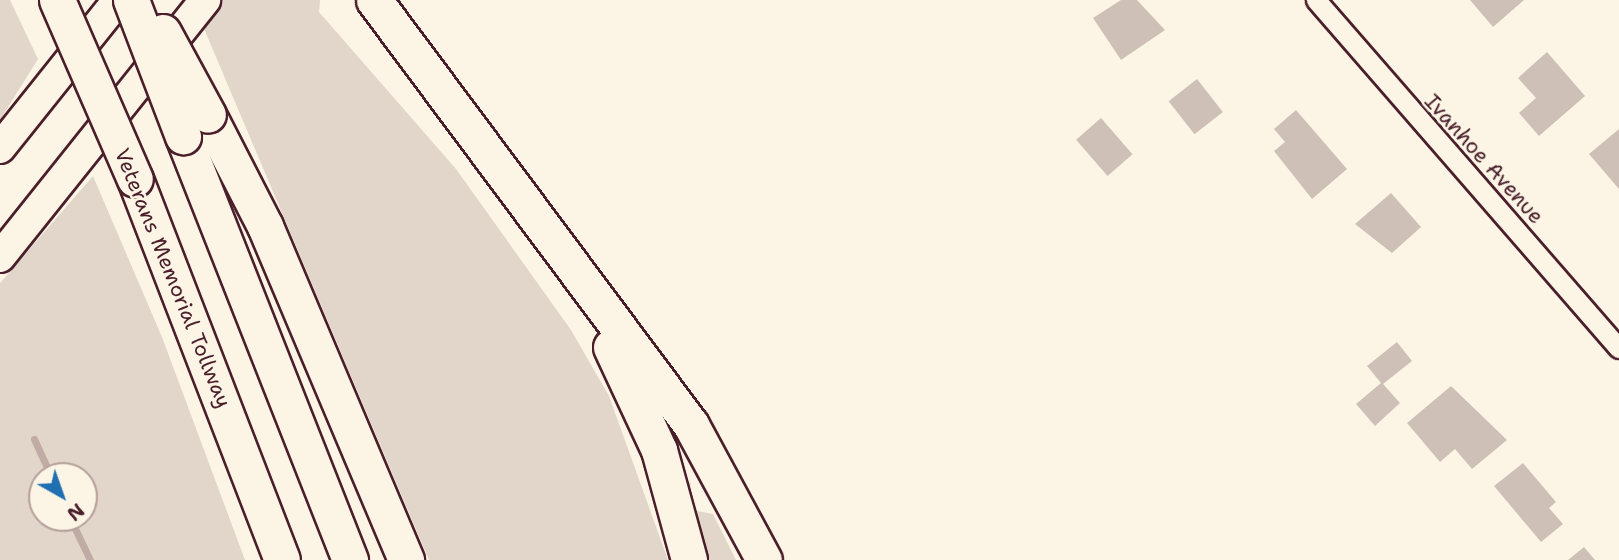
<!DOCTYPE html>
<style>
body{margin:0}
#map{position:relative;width:1619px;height:560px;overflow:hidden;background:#fcf5e5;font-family:"Shantell Sans",sans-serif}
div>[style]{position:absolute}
.green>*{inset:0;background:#e2d5ca}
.stream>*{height:7px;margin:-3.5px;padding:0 3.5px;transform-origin:3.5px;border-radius:3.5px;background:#c0aca5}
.building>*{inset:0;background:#cfc0b7;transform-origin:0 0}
.roads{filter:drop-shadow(2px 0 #4a1f2b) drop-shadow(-2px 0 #4a1f2b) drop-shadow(0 2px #4a1f2b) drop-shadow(0 -2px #4a1f2b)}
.minor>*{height:19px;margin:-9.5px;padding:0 9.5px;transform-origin:9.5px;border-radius:9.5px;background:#fcf5e5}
.primary>*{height:30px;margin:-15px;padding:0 15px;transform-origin:15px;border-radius:15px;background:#fcf5e5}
.motorway>*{height:35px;margin:-17.5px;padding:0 17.5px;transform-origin:17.5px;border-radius:17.5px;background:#fcf5e5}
.bridges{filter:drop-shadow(2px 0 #4a1f2b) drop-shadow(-2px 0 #4a1f2b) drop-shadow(0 2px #4a1f2b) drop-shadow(0 -2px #4a1f2b)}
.motorway-bridge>*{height:35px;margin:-17.5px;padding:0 17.5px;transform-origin:17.5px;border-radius:17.5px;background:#fcf5e5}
span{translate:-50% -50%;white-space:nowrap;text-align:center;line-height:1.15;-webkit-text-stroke:5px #fcf5e5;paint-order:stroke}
.street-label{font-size:21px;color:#4a1f2b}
.north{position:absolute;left:28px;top:462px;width:70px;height:70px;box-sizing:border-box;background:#fcf5e5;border:2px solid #b59f9b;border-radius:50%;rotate:140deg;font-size:19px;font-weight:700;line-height:28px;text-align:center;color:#4a1f2b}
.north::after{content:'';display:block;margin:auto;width:24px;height:32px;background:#1f6fb2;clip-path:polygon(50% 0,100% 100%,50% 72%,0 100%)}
</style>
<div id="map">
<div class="green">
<div style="clip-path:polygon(0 0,10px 0,38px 59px,0 120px)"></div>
<div style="clip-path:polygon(222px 0,320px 0,319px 12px,456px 169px,571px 330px,609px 396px,668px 560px,429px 560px,202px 24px)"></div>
<div style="clip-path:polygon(evenodd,93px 176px,162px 337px,245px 560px,0 560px,0 283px,93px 176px,42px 476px,84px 476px,84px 518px,42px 518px,42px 476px)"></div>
<div style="clip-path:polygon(691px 482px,688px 497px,697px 511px,713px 514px,736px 560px,706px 560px,683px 487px)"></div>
</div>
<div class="stream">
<div style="left:34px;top:439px;width:41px;rotate:65.3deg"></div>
<div style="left:70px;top:518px;width:47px;rotate:64.5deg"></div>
</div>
<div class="building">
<div style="clip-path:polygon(1121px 0,1137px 0,1165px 30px,1121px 60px,1093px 18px)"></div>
<div style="clip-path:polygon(1470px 0,1524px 0,1493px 27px)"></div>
<div style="clip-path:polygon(1547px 52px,1585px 96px,1539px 136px,1519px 113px,1536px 98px,1518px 78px)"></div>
<div style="left:1197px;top:79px;width:42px;height:36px;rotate:52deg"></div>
<div style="clip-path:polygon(1296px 110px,1347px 169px,1312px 199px,1274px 151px,1285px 142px,1274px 129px)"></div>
<div style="left:1101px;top:118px;width:48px;height:33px;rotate:49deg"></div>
<div style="clip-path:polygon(1619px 129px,1619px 189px,1589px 154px)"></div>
<div style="clip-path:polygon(1391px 193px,1421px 227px,1392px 253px,1355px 224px)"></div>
<div style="clip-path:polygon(1397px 342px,1412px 361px,1383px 384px,1400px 403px,1375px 426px,1356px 404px,1381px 383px,1367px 366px)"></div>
<div style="clip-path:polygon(1451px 386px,1507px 440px,1472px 469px,1455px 449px,1440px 462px,1407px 423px)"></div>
<div style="clip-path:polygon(1523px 463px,1556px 502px,1549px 508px,1563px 524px,1541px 542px,1494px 486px)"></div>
<div style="clip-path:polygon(1584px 547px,1595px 560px,1568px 560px)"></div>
</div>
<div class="roads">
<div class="minor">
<div style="left:1316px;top:0;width:461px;rotate:49deg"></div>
</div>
<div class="primary">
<div style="left:0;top:148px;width:189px;rotate:-51.4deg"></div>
<div style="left:0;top:257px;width:329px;rotate:-51.4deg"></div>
</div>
<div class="motorway">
<div style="left:374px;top:0;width:530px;rotate:53.28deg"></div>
<div style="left:691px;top:425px;width:153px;rotate:61.6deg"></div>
<div style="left:208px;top:115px;width:125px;rotate:62.8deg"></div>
<div style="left:265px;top:226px;width:363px;rotate:67.1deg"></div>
<div style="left:183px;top:136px;width:456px;rotate:68.5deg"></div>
<div style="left:135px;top:179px;width:408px;rotate:68.9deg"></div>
<div style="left:611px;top:347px;width:114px;rotate:65deg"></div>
<div style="left:659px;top:450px;width:114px;rotate:74.7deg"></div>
</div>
</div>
<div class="bridges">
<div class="motorway-bridge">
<div style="left:57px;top:0;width:195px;rotate:66.5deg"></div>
<div style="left:131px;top:0;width:146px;rotate:69.1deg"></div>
<div style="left:163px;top:32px;width:94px;rotate:61.5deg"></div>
</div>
</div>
<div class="street-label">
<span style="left:1484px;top:159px;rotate:48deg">Ivanhoe Avenue</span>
<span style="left:173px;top:278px;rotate:68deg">Veterans Memorial Tollway</span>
</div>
<div class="north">N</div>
</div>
